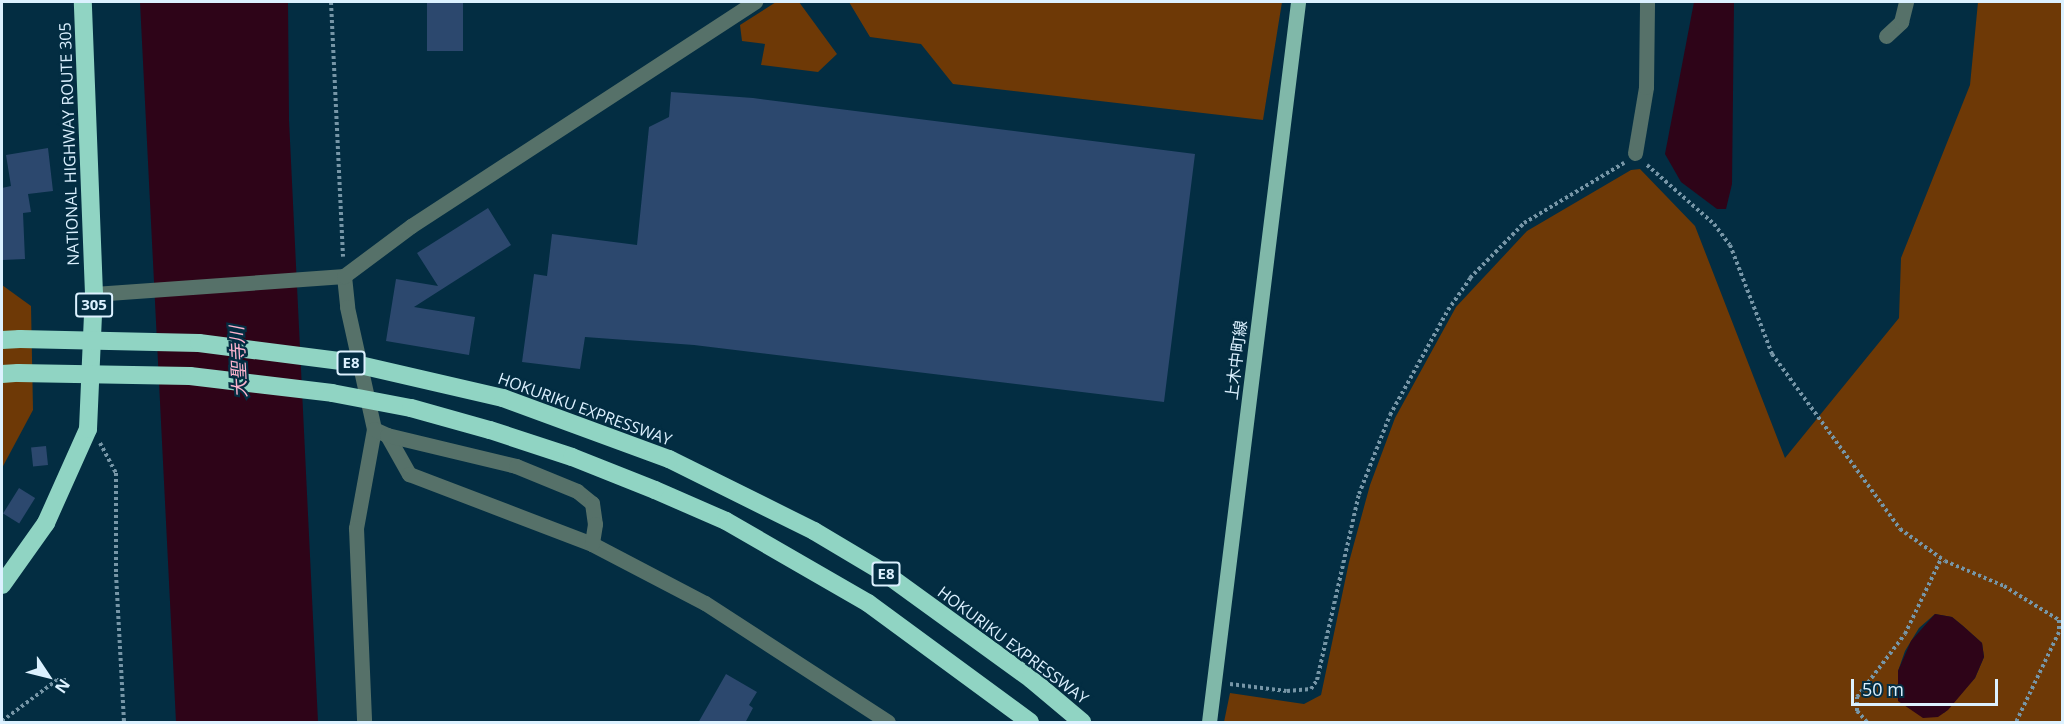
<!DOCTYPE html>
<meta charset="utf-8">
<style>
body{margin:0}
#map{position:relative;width:2064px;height:724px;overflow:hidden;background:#032d42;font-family:"Open Sans","Noto Sans JP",sans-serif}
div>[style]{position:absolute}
.green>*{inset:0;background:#6e3906}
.water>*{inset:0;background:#2e0418}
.building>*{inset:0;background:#2c486e;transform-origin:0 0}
.path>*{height:4px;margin-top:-2px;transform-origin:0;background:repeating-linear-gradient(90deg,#7796a7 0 3px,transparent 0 6px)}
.minor>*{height:15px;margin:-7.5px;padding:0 7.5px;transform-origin:7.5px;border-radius:7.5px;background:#567169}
.major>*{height:15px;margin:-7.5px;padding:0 7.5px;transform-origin:7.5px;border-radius:7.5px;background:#80b8a9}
.highway>*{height:18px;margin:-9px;padding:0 9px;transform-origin:9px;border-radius:9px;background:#90d4c3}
.highway-bridge>*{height:18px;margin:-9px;padding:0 9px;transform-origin:9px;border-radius:9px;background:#90d4c3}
span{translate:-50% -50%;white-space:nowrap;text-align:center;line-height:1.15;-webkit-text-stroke:4.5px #032d42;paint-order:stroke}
.shield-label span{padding:2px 4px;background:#032d42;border:2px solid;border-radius:4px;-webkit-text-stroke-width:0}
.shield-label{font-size:15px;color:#dcf1ff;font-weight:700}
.street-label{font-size:16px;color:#dcf1ff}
.water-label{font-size:18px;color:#fcb3cd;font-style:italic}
.frame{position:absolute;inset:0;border:3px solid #dcf1ff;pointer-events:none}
.north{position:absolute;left:18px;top:646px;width:60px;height:60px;-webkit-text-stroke:4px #032d42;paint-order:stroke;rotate:125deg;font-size:16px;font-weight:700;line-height:24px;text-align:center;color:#dcf1ff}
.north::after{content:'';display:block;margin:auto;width:21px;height:27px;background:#dcf1ff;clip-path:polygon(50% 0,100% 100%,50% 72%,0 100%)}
.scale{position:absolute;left:1851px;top:679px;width:147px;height:27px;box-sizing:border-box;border:3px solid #dcf1ff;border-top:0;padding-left:8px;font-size:18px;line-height:21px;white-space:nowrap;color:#dcf1ff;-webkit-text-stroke:4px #032d42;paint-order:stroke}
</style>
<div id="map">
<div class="green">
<div style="clip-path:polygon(776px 2px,799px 2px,837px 54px,818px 72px,761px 65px,765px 44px,742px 41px,740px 25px)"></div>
<div style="clip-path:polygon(849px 2px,1282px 2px,1263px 120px,953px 84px,921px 44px,870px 37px)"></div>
<div style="clip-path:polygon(evenodd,1978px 2px,2062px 2px,2062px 722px,1224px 722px,1230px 693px,1304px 704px,1321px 695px,1349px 562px,1370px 485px,1395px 418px,1456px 307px,1527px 231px,1631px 170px,1640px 169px,1695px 226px,1785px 458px,1899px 318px,1901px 258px,1970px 85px,1978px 2px,1935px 614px,1952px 617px,1963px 626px,1982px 643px,1984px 657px,1975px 678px,1944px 713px,1898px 692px,1898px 671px,1905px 651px,1919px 628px,1935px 614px)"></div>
<div style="clip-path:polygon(2px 285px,31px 306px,33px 410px,2px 468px)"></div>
</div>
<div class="water">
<div style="clip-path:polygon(140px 2px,288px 2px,289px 120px,318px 722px,176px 722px)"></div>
<div style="clip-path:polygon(1694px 2px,1734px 2px,1732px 184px,1726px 209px,1717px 209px,1681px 182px,1665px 154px)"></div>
<div style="clip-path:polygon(1935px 614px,1952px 617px,1963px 626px,1982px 643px,1984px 657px,1975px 678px,1948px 710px,1938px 717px,1923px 718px,1898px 701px,1898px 671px,1911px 641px)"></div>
</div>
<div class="building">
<div style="left:427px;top:2px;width:36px;height:49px"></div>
<div style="clip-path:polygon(671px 92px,753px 98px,1195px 154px,1164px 402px,694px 345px,585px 337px,580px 369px,522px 362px,534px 274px,547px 276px,552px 234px,637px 245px,649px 127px,669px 117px)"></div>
<div style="clip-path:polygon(48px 148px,53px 191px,28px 194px,31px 212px,23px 213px,25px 259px,2px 260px,2px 188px,11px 186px,6px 155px)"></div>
<div style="clip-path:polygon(488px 208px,511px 245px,414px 307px,475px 317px,469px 355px,386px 341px,396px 279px,438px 286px,417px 253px)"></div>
<div style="left:46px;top:446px;width:19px;height:15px;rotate:84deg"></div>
<div style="left:19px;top:488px;width:19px;height:30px;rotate:32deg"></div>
<div style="clip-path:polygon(726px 674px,757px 692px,749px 705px,753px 708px,745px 723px,698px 723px)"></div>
</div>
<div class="path">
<div style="left:331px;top:2px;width:255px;rotate:87.3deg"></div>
<div style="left:1647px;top:165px;width:89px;rotate:41.4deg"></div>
<div style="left:1714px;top:224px;width:26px;rotate:53deg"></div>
<div style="left:1730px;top:245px;width:117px;rotate:68.9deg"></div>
<div style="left:1772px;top:354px;width:217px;rotate:53.8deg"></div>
<div style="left:1900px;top:529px;width:55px;rotate:35.4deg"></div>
<div style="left:1945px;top:561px;width:64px;rotate:23deg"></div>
<div style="left:2004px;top:586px;width:65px;rotate:31.7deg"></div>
<div style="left:2059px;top:620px;width:12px;rotate:90deg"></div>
<div style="left:2059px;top:632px;width:100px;rotate:115.5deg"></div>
<div style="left:100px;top:443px;width:34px;rotate:62deg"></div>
<div style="left:116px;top:473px;width:101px;rotate:90deg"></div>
<div style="left:116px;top:574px;width:148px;rotate:86.9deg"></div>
<div style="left:1230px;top:684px;width:57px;rotate:7deg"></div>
<div style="left:1287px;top:691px;width:24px;rotate:-5deg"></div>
<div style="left:1311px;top:689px;width:11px;rotate:-56deg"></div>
<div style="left:1317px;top:680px;width:191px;rotate:-77.3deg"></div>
<div style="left:1359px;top:494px;width:85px;rotate:-68.6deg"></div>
<div style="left:1390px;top:415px;width:120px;rotate:-61.1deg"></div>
<div style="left:1448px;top:310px;width:39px;rotate:-55deg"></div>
<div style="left:1470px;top:278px;width:77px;rotate:-45.5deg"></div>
<div style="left:1524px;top:223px;width:117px;rotate:-31deg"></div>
<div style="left:2px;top:721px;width:69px;rotate:-36.7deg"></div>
<div style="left:57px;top:680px;width:11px"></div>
<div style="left:1867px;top:722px;width:15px;rotate:-132deg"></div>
<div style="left:1857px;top:711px;width:14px;rotate:-90deg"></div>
<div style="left:1857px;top:697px;width:79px;rotate:-52.7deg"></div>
<div style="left:1905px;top:634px;width:83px;rotate:-64.4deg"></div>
</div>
<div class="minor">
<div style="left:1886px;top:36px;width:21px;rotate:-43deg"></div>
<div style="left:1901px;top:22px;width:21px;rotate:-76deg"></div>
<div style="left:1635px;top:153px;width:67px;rotate:-80.5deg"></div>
<div style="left:1646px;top:87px;width:85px;rotate:-89.3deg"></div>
<div style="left:344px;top:276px;width:31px;rotate:84deg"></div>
<div style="left:347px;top:307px;width:125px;rotate:77.5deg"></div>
<div style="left:374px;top:429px;width:101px;rotate:100.3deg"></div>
<div style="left:356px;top:528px;width:194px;rotate:87.6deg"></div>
<div style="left:94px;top:294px;width:251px;rotate:-4.1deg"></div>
<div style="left:344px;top:276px;width:84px;rotate:-36.7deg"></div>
<div style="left:411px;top:226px;width:411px;rotate:-33.1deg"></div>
<div style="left:374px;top:429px;width:14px;rotate:25deg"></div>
<div style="left:387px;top:435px;width:45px;rotate:60.6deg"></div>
<div style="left:409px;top:474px;width:196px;rotate:20.9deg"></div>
<div style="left:592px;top:544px;width:127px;rotate:27.6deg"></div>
<div style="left:705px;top:603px;width:218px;rotate:33deg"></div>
<div style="left:387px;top:435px;width:133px;rotate:13.5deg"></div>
<div style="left:516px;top:466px;width:66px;rotate:22.3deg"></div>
<div style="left:577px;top:491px;width:19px;rotate:39deg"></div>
<div style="left:592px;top:503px;width:21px;rotate:82deg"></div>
<div style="left:595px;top:524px;width:20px;rotate:99deg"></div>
</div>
<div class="major">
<div style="left:1209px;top:722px;width:725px;rotate:-82.95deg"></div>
</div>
<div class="highway">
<div style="left:2px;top:340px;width:18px;rotate:-3deg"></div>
<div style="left:2px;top:374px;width:16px;rotate:-4deg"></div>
<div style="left:669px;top:459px;width:162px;rotate:26.4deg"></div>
<div style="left:814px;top:531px;width:84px;rotate:30.8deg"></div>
<div style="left:886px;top:574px;width:179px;rotate:35.9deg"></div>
<div style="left:1031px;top:679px;width:67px;rotate:40.1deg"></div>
<div style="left:655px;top:490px;width:77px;rotate:23.6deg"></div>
<div style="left:726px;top:521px;width:164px;rotate:30deg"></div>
<div style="left:868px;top:603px;width:201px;rotate:36.3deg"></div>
<div style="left:2px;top:585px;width:76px;rotate:-54.6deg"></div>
<div style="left:46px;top:523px;width:103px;rotate:-65.9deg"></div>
<div style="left:88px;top:429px;width:135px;rotate:-87.5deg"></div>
<div style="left:94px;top:294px;width:292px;rotate:-92.2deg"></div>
</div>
<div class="highway-bridge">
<div style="left:20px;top:339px;width:179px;rotate:1.3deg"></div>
<div style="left:199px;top:343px;width:149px;rotate:7.3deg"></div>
<div style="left:347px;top:362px;width:160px;rotate:13deg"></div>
<div style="left:503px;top:398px;width:177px;rotate:20.2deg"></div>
<div style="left:18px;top:373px;width:172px;rotate:1deg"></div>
<div style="left:190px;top:376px;width:143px;rotate:6.8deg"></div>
<div style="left:332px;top:393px;width:80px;rotate:10.8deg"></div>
<div style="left:411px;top:408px;width:82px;rotate:15.6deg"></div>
<div style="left:490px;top:430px;width:86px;rotate:18.2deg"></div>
<div style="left:572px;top:457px;width:89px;rotate:21.7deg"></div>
</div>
<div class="shield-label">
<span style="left:94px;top:305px">305</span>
<span style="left:351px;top:363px">E8</span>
<span style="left:886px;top:574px">E8</span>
</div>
<div class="street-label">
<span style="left:69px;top:144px;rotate:-92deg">NATIONAL HIGHWAY ROUTE 305</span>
<span style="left:1236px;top:360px;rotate:-83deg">上木中町線</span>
<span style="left:585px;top:409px;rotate:20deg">HOKURIKU EXPRESSWAY</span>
<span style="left:1013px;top:645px;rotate:37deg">HOKURIKU EXPRESSWAY</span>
</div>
<div class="water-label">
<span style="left:238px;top:362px;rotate:-93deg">大聖寺川</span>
</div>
<div class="frame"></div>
<div class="north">N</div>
<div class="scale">50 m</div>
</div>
